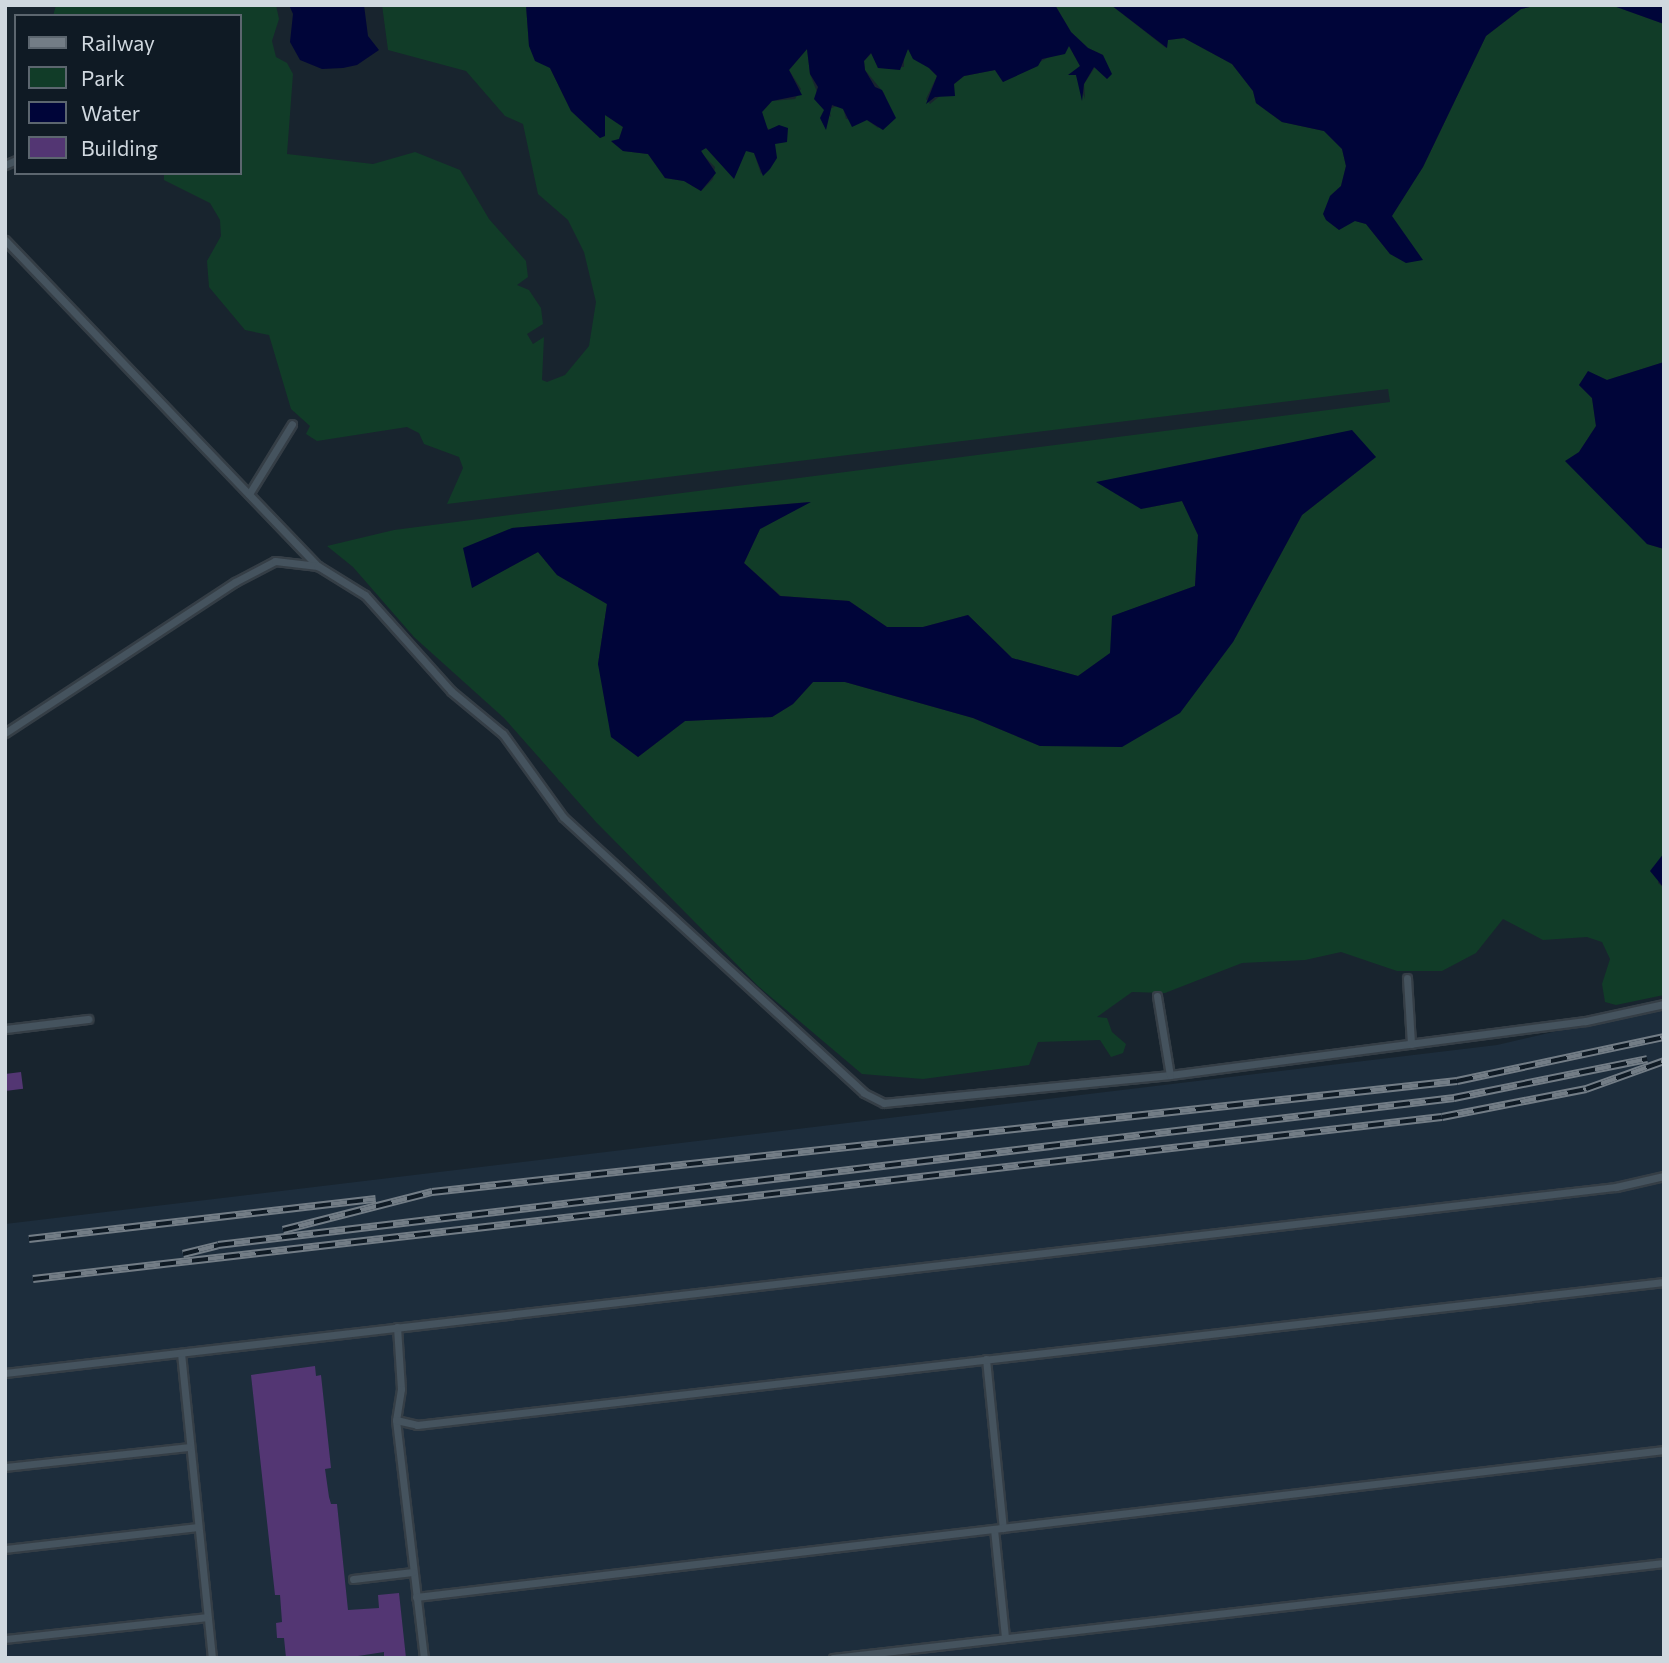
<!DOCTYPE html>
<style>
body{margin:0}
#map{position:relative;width:1669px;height:1663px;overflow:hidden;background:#18242e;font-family:Commissioner,sans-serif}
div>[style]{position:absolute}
.built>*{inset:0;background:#1d2d3c}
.green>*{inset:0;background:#113c28}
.water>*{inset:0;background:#000539}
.building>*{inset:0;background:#533673;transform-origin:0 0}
.roads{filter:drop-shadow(2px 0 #353e46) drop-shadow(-2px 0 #353e46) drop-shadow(0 2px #353e46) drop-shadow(0 -2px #353e46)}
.lane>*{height:7px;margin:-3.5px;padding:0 3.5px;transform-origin:3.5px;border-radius:3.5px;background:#45535e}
.rail>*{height:8px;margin-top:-4px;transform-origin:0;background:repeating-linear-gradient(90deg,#0f1a24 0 16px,#737d86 0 32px);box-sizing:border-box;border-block:2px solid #737d86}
span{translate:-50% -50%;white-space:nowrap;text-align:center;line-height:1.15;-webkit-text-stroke:7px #0f1a24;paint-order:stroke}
.frame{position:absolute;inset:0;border:7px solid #d0d8df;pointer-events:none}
.legend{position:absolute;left:14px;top:14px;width:228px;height:161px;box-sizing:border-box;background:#0f1a24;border:2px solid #5c666f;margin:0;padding:9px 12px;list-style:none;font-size:21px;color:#d0d8df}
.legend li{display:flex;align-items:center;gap:14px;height:35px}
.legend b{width:35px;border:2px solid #5c666f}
</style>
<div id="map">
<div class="built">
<div style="clip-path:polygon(1664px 1006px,1664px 1658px,5px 1658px,5px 1224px,1497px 1045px)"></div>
</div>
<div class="green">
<div style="clip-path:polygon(evenodd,56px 5px,276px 5px,279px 19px,272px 41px,276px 57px,287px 63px,293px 74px,287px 154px,373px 164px,415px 152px,460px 170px,489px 219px,526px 261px,528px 277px,517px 285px,529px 290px,541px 308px,543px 324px,527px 334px,533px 344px,544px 337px,542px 380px,547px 382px,565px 375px,589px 346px,596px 302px,584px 252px,568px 220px,538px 194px,523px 124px,505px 116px,466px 71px,388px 50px,382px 5px,526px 5px,529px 46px,550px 68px,571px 111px,600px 138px,605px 135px,604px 114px,623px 127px,619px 139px,612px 142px,623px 151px,648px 154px,665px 178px,684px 181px,701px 191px,713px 179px,715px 167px,703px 155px,701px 150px,706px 148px,734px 178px,745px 150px,754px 153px,761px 174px,773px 162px,775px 143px,785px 142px,766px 127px,762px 112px,772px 101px,795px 99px,801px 89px,789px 70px,807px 49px,810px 74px,824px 110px,831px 117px,829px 109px,837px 106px,843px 108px,846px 119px,867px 120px,878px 128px,891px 114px,884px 93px,865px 70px,864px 61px,872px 53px,878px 68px,904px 67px,904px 52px,909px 49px,929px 68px,937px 76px,926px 99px,930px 104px,964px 76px,995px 70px,1003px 82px,1069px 46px,1080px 66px,1076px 75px,1085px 99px,1084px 84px,1103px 55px,1088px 48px,1071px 32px,1055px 5px,1111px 5px,1166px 48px,1168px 40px,1184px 38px,1232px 64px,1253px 91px,1256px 103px,1282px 122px,1324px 131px,1342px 149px,1346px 166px,1341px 186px,1330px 196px,1355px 221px,1366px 224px,1390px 254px,1421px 260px,1391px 216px,1423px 167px,1486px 36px,1521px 9px,1539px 5px,1611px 5px,1664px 24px,1664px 362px,1607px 380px,1588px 372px,1579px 385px,1592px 398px,1596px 426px,1579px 452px,1647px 544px,1664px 549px,1664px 853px,1658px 883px,1664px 888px,1664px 995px,1616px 1005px,1605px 1002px,1602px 984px,1610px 959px,1602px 942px,1587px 937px,1543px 940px,1503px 919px,1476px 953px,1442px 971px,1397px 971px,1341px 952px,1305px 960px,1242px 963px,1165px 993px,1132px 992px,1097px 1017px,1107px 1018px,1112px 1032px,1126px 1044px,1123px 1053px,1111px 1057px,1100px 1040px,1038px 1042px,1029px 1065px,923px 1079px,862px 1074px,758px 986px,596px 822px,504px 718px,414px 637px,353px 567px,327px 546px,394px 530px,1390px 402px,1388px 389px,447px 504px,463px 468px,459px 457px,424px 444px,419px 433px,407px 427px,317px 441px,306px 434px,310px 426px,291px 409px,269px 335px,245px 330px,209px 287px,207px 261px,221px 236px,220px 220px,210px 203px,164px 180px,164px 173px,240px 173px,240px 16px,53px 16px,56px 5px,1376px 457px,1302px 515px,1233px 642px,1040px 746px,973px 718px,845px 682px,813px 682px,793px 704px,772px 717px,685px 721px,638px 757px,598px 664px,607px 604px,557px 575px,538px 552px,472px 587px,512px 528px,809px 502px,760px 529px,744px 563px,781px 596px,849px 601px,887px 627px,923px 627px,968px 615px,1012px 658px,1078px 676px,1111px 653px,1113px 616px,1195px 586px,1198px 535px,1182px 501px,1141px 509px,1376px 457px)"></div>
</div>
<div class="water">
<div style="clip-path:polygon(289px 5px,364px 5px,368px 36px,379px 50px,357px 65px,343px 68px,322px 69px,300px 60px,290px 42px,293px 14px)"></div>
<div style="clip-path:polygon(526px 5px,1055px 5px,1071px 32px,1088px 48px,1103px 55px,1112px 74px,1107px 79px,1094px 67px,1084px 84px,1082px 101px,1076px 75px,1068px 75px,1080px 66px,1069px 46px,1065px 54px,1042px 59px,1038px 66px,1003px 82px,995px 70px,964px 76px,954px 84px,955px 96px,935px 97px,926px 104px,937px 76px,929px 68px,913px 59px,908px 49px,900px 70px,878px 68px,871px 53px,864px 61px,865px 70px,875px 87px,882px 90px,896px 118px,883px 130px,867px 120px,852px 127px,843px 109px,832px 105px,826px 130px,820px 118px,824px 110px,814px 99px,818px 87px,810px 74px,807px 49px,789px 70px,802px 95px,772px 101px,762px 112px,768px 130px,779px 125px,788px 128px,787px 142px,775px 144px,777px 158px,770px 169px,763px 176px,754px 153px,746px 151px,734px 179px,706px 148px,701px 151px,716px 173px,701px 191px,684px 181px,665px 178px,648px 154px,623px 151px,611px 141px,619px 139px,623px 127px,605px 115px,605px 136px,600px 138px,571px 111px,550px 68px,535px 61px,529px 46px)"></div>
<div style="clip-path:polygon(1111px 5px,1539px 5px,1521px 9px,1486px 36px,1423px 167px,1392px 216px,1423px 260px,1406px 263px,1390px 254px,1366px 224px,1355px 221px,1339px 230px,1326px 220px,1323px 214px,1330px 196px,1341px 186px,1346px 166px,1342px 149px,1324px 131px,1282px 122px,1256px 103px,1253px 91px,1232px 64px,1184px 38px,1168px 40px,1167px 48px)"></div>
<div style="clip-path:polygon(1611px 5px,1664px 5px,1664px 24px)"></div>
<div style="clip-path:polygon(1664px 362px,1664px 549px,1647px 544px,1565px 461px,1579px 452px,1596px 426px,1592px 398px,1579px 385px,1588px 371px,1607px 380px)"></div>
<div style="clip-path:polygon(1352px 430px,1376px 457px,1302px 515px,1233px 642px,1180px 713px,1122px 747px,1040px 746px,973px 718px,845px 682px,813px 682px,793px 704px,772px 717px,685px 721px,638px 757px,611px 737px,598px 664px,607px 604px,557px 575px,538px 552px,472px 588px,463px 548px,512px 528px,811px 502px,760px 529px,744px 563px,780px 596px,849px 601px,887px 627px,923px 627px,968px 615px,1012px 658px,1078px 676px,1110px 653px,1112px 616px,1195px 586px,1198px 535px,1182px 501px,1141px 509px,1096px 482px)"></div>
<div style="clip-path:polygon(1664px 853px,1664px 888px,1650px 871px)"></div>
</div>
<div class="building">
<div style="left:21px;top:1072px;width:17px;height:16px;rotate:83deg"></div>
<div style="clip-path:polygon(315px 1366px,316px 1376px,321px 1375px,331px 1468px,325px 1469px,329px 1497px,331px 1504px,337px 1504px,348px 1610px,379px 1608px,378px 1595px,399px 1593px,406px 1658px,384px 1658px,384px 1652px,345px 1658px,286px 1658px,284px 1638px,277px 1638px,276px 1623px,282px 1622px,280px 1595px,275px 1595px,251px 1375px)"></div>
</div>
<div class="roads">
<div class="lane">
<div style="left:5px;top:165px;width:12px;rotate:-24deg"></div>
<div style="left:5px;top:240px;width:452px;rotate:46.2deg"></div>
<div style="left:249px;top:494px;width:82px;rotate:-58.4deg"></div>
<div style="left:5px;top:733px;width:275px;rotate:-33.3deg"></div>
<div style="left:235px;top:582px;width:45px;rotate:-27.7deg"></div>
<div style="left:275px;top:561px;width:43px;rotate:6.6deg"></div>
<div style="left:318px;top:566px;width:55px;rotate:31.7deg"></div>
<div style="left:365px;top:595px;width:129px;rotate:48.1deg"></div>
<div style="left:451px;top:691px;width:67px;rotate:39.6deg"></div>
<div style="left:503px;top:734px;width:102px;rotate:54.1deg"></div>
<div style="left:563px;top:817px;width:408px;rotate:42.5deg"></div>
<div style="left:864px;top:1093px;width:22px;rotate:27deg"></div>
<div style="left:884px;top:1103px;width:287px;rotate:-5.6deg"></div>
<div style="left:1170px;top:1075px;width:419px;rotate:-7.4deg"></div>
<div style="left:1586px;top:1021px;width:80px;rotate:-12.3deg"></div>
<div style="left:1407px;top:978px;width:66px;rotate:86.5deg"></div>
<div style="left:1157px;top:996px;width:80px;rotate:80.7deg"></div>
<div style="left:5px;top:1029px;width:84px;rotate:-6.9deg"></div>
<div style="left:397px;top:1327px;width:62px;rotate:86.3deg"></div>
<div style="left:401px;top:1389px;width:31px;rotate:99deg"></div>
<div style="left:396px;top:1420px;width:240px;rotate:83.3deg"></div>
<div style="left:181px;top:1353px;width:307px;rotate:84.2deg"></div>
<div style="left:986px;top:1359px;width:170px;rotate:84.3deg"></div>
<div style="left:5px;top:1373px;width:1622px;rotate:-6.59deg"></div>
<div style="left:1616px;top:1187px;width:49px;rotate:-12.9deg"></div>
<div style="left:396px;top:1420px;width:22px;rotate:13deg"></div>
<div style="left:417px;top:1425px;width:1255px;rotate:-6.54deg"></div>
<div style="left:5px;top:1467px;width:185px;rotate:-6.2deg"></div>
<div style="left:994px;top:1529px;width:109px;rotate:84.2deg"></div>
<div style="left:5px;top:1549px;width:193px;rotate:-6.5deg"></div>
<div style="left:353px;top:1579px;width:60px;rotate:-6.7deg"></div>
<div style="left:416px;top:1597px;width:1257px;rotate:-6.72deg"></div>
<div style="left:5px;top:1639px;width:203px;rotate:-6.2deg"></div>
<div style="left:833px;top:1658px;width:836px;rotate:-6.52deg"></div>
</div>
</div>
<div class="rail">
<div style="left:283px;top:1230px;width:154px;rotate:-14.3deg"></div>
<div style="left:432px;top:1192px;width:1031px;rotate:-6.18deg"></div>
<div style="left:1457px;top:1081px;width:212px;rotate:-12deg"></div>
<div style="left:29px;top:1239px;width:349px;rotate:-6.6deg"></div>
<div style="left:183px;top:1254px;width:36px;rotate:-14deg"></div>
<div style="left:218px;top:1245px;width:1245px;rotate:-6.78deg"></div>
<div style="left:1454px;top:1098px;width:197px;rotate:-11.4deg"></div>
<div style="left:33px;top:1279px;width:1418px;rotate:-6.56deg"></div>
<div style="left:1442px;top:1117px;width:147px;rotate:-11deg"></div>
<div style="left:1586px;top:1089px;width:83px;rotate:-19.7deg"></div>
</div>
<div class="frame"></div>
<ul class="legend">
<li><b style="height:9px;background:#737d86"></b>Railway</li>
<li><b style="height:19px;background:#113c28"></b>Park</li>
<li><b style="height:19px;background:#000539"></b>Water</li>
<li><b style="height:19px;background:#533673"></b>Building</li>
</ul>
</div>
